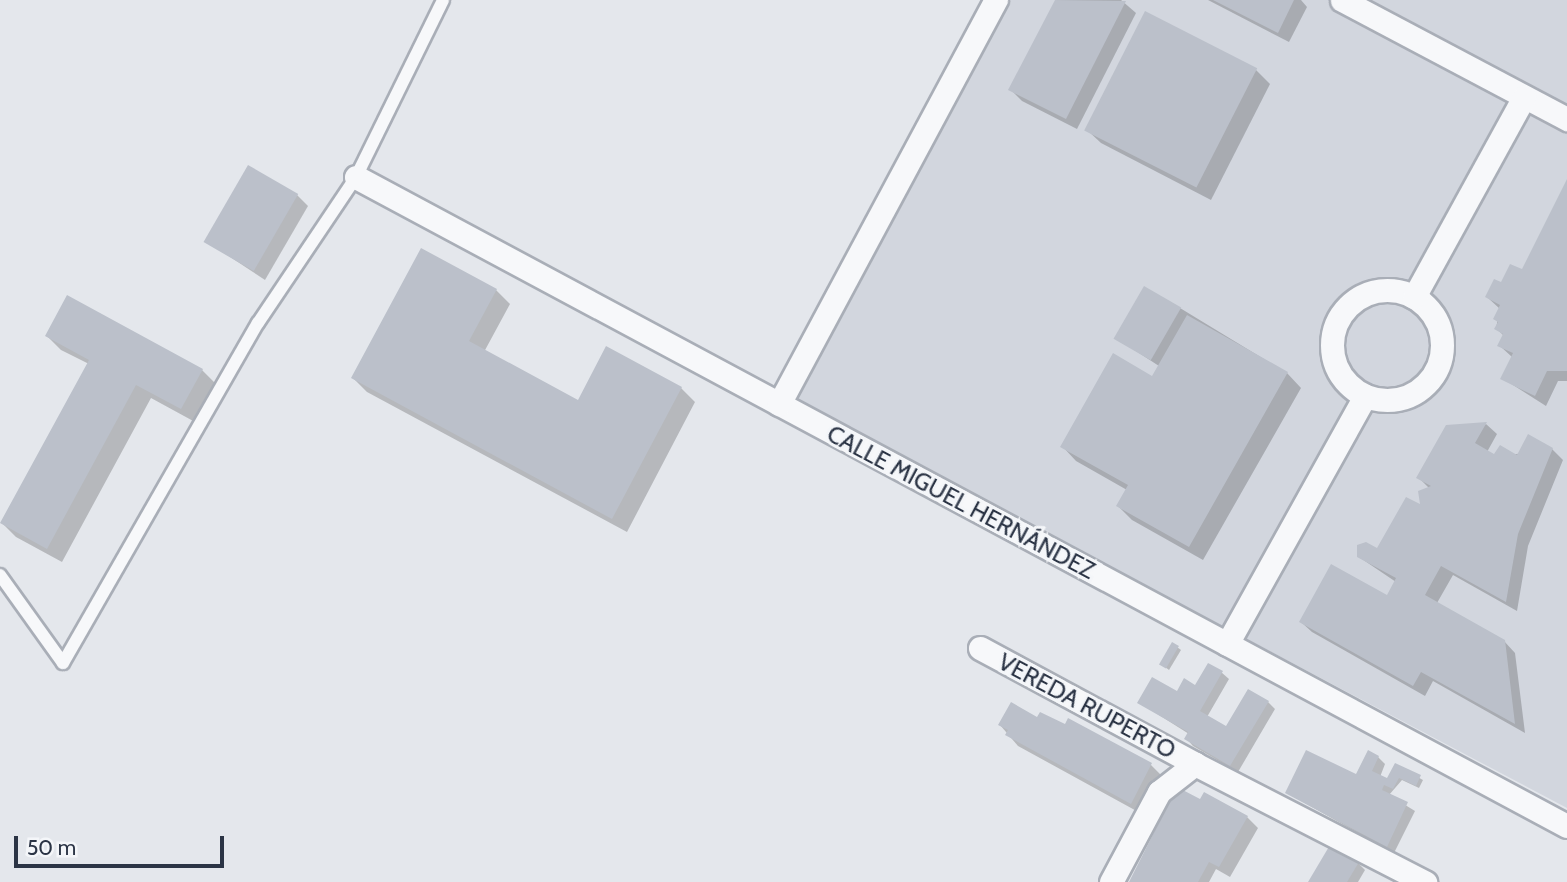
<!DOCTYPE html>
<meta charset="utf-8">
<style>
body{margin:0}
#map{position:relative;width:1567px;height:882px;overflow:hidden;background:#e4e7ec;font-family:Cabin,sans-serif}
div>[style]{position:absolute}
.built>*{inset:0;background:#d2d6de}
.shadow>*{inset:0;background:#0003}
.building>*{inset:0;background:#bbc0ca;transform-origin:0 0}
.roads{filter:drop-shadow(2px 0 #a9aeb7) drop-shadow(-2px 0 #a9aeb7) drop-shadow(0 2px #a9aeb7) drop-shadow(0 -2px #a9aeb7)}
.service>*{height:12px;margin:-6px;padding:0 6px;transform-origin:6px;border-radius:6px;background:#f7f8fa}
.minor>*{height:23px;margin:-11.5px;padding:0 11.5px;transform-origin:11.5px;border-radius:11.5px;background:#f7f8fa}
.minor>.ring{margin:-11.5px;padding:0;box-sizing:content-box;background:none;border:23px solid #f7f8fa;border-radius:50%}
span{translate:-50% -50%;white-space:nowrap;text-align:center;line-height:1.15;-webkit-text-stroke:6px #f4f6f9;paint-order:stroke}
.street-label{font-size:24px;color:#2b3445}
.scale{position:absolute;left:14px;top:836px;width:210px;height:32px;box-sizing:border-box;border:4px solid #2b3445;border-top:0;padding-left:9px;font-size:21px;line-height:24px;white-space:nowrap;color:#2b3445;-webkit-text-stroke:5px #f4f6f9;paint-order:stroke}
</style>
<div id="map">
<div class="built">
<div style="clip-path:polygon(1004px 0,1567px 0,1567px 808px,792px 399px)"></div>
</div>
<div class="shadow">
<div style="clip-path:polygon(1057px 0,1121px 0,1136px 13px,1077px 129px,1022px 101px,1011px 90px)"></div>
<div style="clip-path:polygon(1208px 0,1301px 0,1307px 7px,1289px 42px)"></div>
<div style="clip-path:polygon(1256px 70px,1270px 84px,1211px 200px,1101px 143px,1086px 129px)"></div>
<div style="clip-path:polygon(1567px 183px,1567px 381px,1558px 381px,1546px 406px,1502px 378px,1512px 357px,1500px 346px,1504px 336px,1496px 328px,1500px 309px,1487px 297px,1523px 271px)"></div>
<div style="clip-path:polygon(297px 195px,308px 206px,265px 280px,206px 241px)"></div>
<div style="clip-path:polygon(496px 290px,510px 304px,484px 352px,578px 402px,681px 388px,695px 402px,627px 532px,367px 392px,353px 378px)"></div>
<div style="clip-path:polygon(1180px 308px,1287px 373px,1301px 388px,1203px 560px,1132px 520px,1118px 506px,1127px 490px,1076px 461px,1062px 446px,1153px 378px,1159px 366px,1116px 338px)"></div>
<div style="clip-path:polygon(47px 336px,202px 370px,216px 384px,195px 422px,151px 398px,62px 562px,16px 537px,2px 523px,89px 364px,61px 350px)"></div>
<div style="clip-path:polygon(1486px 424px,1497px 434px,1487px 452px,1495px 457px,1552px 449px,1563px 460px,1528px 546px,1517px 611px,1453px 575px,1437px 603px,1504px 641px,1515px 653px,1525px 733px,1433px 681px,1425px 696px,1312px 632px,1301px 622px,1387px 597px,1396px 582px,1359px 557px,1378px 550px,1422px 507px,1429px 488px,1418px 477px)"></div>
<div style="clip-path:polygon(1177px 647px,1181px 650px,1169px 670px,1161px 664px)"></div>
<div style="clip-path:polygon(1221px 672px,1229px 679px,1207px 717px,1227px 728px,1268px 702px,1275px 709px,1238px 772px,1193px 746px,1186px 738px,1189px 734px,1140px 703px,1196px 687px)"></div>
<div style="clip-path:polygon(1038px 719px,1065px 727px,1069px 720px,1151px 765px,1162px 776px,1142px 814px,1018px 746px,1000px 725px)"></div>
<div style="clip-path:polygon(1378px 757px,1385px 764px,1380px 777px,1387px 780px,1396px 765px,1423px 780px,1419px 788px,1402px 780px,1389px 795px,1415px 811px,1394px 853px,1287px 793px,1357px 776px)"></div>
<div style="clip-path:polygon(1201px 802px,1247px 817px,1258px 828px,1230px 877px,1216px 869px,1209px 882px,1131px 882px)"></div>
<div style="clip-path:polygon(1358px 863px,1365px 870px,1358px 882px,1310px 882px)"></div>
</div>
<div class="building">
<div style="clip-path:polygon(1055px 0,1126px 1px,1066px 119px,1008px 90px)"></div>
<div style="clip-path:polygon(1213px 0,1294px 0,1278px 33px)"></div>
<div style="left:1145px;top:11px;width:126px;height:134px;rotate:27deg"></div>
<div style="left:248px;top:165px;width:58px;height:89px;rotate:30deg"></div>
<div style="clip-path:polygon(1567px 179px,1567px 371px,1547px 371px,1535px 396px,1500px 379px,1513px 353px,1497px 346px,1503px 334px,1494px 329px,1498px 322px,1493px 319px,1500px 305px,1485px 297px,1494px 279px,1501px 282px,1510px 264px,1522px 269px)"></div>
<div style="clip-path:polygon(421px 248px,497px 289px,469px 341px,578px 400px,606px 346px,682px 387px,612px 519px,351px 378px)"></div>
<div style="left:1144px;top:286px;width:43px;height:61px;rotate:30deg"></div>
<div style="clip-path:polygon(67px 295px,203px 369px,181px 409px,136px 385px,47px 549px,0 523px,89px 360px,45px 336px)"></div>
<div style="clip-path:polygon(1187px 315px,1288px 372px,1189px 547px,1116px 506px,1128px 485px,1060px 447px,1113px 353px,1152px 376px)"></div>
<div style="clip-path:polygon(1487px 422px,1475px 443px,1494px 454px,1500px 445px,1517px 455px,1528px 434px,1553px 448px,1518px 534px,1506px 602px,1441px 566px,1425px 595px,1505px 640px,1515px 724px,1421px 672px,1413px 686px,1299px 622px,1331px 564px,1387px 595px,1396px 578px,1357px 557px,1357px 545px,1366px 542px,1377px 548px,1406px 497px,1420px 504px,1418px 491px,1431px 486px,1416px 478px,1446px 425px)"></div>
<div style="left:1172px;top:642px;width:8px;height:26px;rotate:30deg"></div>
<div style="clip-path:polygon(1208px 663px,1223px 671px,1200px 711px,1226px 726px,1248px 689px,1269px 701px,1230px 766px,1184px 739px,1188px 732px,1137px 703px,1152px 677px,1177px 691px,1184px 678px,1195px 685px)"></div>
<div style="clip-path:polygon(1011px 702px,1037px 717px,1040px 712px,1065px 724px,1068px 718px,1152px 763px,1131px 804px,1005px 735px,1008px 730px,998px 725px)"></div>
<div style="clip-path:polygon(1306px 750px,1356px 774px,1368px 750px,1379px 756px,1372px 771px,1387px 778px,1395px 763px,1421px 775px,1416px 786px,1399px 778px,1393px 789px,1384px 785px,1382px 790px,1408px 802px,1387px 847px,1285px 793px)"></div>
<div style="clip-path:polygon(1177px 787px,1200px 799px,1204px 792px,1248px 816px,1219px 867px,1209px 862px,1198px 882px,1129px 882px)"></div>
<div style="clip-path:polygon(1330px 845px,1359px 862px,1347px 882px,1308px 882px)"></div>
</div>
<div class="roads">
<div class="service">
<div style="left:0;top:575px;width:108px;rotate:54.4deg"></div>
<div style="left:63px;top:663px;width:392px;rotate:-60.2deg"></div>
<div style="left:258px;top:323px;width:176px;rotate:-56.1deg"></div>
<div style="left:356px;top:177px;width:197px;rotate:-63.8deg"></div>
</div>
<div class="minor">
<div style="left:1342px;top:0;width:255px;rotate:27.9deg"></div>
<div style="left:356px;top:177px;width:1374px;rotate:28.19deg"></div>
<div class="ring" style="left:1332px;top:290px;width:87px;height:87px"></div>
<div style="left:1414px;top:297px;width:228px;rotate:-61.2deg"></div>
<div style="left:779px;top:404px;width:459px;rotate:-61.8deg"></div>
<div style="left:1227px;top:644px;width:284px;rotate:-60.9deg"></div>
<div style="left:980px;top:648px;width:244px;rotate:28.3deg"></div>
<div style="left:1111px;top:882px;width:102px;rotate:-61.9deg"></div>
<div style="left:1159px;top:792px;width:46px;rotate:-37.9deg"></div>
<div style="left:1195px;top:764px;width:259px;rotate:27.2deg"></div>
</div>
</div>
<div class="street-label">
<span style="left:961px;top:502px;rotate:28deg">CALLE MIGUEL HERNÁNDEZ</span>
<span style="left:1087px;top:706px;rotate:28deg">VEREDA RUPERTO</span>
</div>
<div class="scale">50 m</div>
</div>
